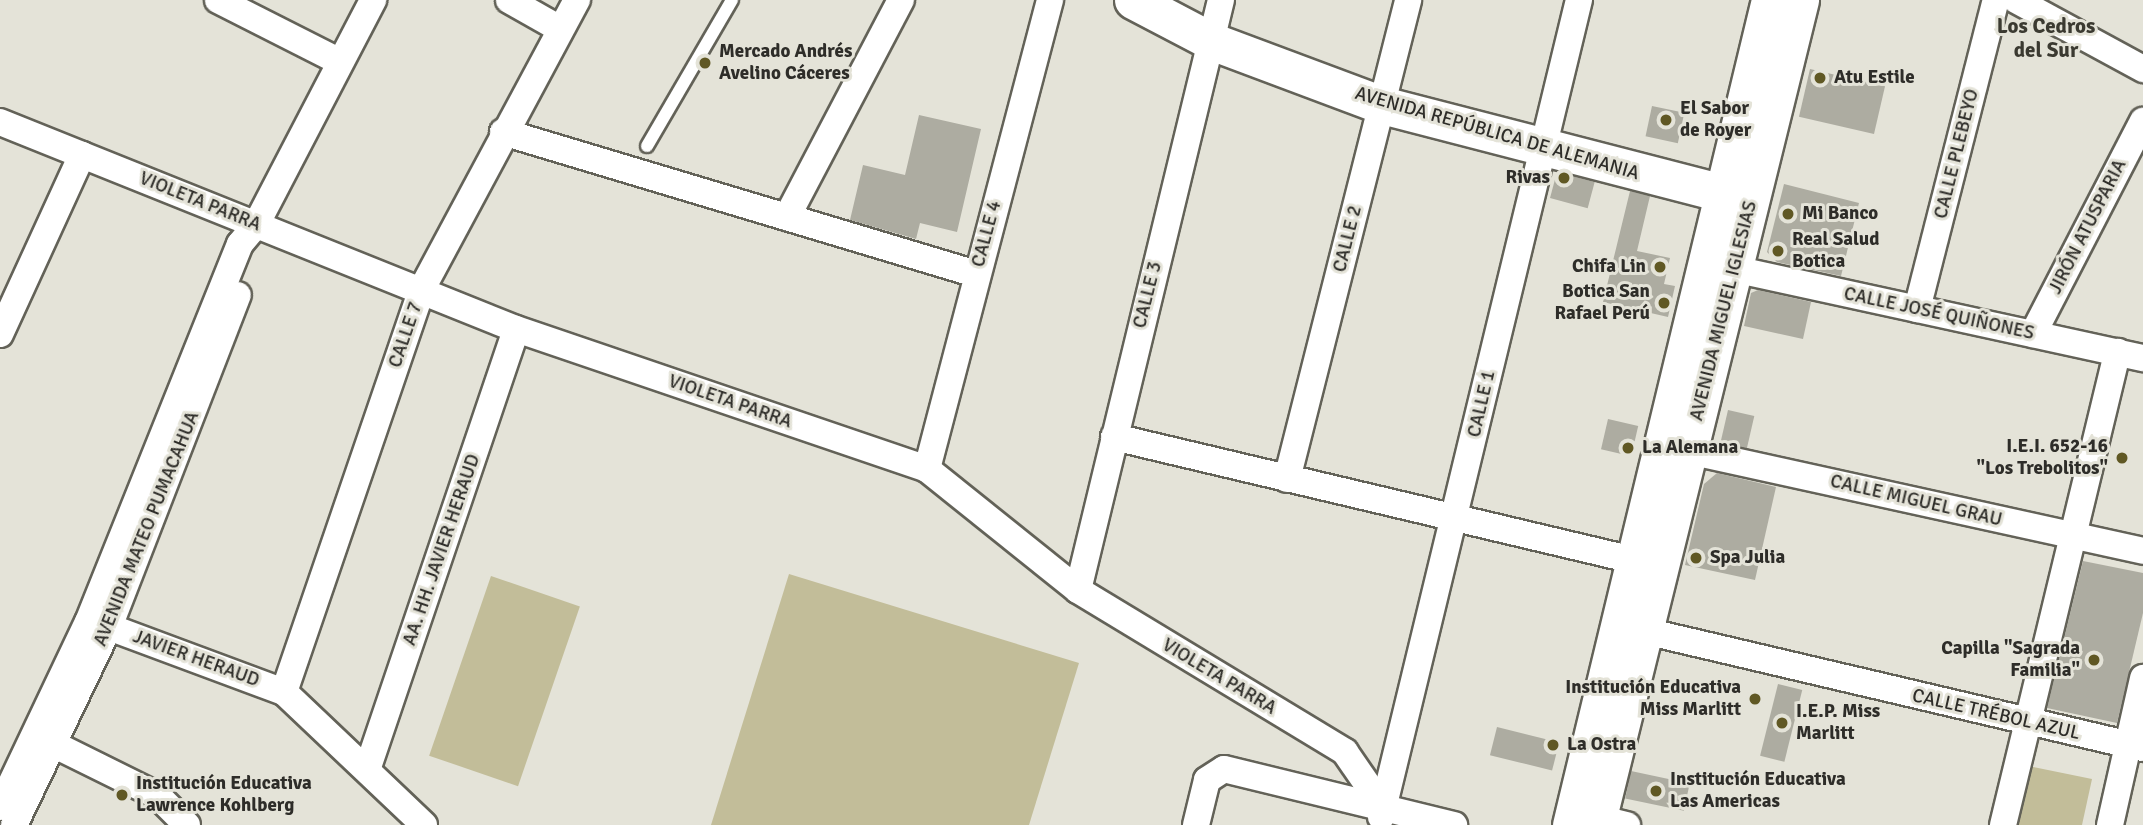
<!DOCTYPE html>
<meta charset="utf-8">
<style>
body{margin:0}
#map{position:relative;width:2143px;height:825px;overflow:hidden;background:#e4e3d8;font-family:Signika,sans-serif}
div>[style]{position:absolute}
.green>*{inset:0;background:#c2bd99;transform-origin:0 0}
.building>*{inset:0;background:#adaca1;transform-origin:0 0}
.roads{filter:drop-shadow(2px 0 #636258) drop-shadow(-2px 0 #636258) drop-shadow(0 2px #636258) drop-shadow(0 -2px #636258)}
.lane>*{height:12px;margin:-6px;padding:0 6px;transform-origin:6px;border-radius:6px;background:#fff}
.street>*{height:26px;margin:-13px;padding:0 13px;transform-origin:13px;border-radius:13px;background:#fff}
.secondary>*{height:37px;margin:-18.5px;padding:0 18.5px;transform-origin:18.5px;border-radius:18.5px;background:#fff}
.dots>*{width:19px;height:19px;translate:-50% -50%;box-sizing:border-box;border:4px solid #e4e3d8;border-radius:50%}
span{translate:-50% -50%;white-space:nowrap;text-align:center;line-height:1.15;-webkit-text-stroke:6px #e4e3d8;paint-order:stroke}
.poi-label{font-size:19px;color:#2e2d29;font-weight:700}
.left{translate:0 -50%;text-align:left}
.right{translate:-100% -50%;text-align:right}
.street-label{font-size:19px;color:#2e2d29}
.neighbourhood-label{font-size:21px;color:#3b3a31;font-weight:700}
</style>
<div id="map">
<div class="green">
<div style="clip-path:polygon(789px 574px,1079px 663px,1029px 825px,711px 825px)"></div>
<div style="left:491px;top:576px;width:94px;height:190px;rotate:19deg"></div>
<div style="clip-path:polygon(2024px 765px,2092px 779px,2082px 825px,2012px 825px)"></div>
</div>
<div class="building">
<div style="left:1810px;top:69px;width:77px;height:49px;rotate:13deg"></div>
<div style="left:1652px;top:106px;width:33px;height:31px;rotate:12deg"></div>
<div style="clip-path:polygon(919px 115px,981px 129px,957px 232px,920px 223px,916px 239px,850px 220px,863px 165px,905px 175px)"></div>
<div style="left:1557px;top:172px;width:39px;height:27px;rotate:15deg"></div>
<div style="clip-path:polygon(1784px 184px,1859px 203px,1841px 276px,1777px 262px,1767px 252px)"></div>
<div style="clip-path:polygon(1630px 191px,1650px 196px,1637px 251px,1670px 258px,1664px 284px,1675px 286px,1668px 317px,1603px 302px)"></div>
<div style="clip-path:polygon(1758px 290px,1811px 302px,1803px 339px,1744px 326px,1751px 293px)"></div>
<div style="left:1728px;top:410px;width:27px;height:33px;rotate:13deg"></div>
<div style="left:1608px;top:419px;width:31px;height:31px;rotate:13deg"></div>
<div style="clip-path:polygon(1717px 473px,1776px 487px,1755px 580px,1685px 565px,1704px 484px)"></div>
<div style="clip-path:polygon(2083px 561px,2143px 573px,2143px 613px,2117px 723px,2047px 708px)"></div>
<div style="left:1778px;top:684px;width:25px;height:74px;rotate:14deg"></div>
<div style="left:1497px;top:727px;width:64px;height:29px;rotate:14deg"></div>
<div style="left:1631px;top:771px;width:60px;height:28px;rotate:12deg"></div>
</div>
<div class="roads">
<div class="lane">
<div style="left:647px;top:146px;width:169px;rotate:-59.8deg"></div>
</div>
<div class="street">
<div style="left:218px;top:0;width:135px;rotate:26.9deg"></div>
<div style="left:509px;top:0;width:59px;rotate:29.6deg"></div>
<div style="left:2016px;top:0;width:145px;rotate:28.5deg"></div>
<div style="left:0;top:122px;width:556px;rotate:21.86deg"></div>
<div style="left:516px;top:329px;width:434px;rotate:18.8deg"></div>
<div style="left:927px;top:469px;width:193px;rotate:38.7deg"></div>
<div style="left:1078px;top:590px;width:312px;rotate:31.2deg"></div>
<div style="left:1345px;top:752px;width:67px;rotate:55.4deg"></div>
<div style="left:503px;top:132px;width:495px;rotate:16.7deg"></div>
<div style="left:787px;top:217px;width:245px;rotate:-62.3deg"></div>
<div style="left:1734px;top:269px;width:419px;rotate:12.3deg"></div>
<div style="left:1917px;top:309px;width:319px;rotate:-75.7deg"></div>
<div style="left:0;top:334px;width:197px;rotate:-65.4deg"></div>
<div style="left:2033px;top:334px;width:240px;rotate:-62.7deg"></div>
<div style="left:1114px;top:437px;width:533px;rotate:13.33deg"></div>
<div style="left:1689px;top:451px;width:465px;rotate:12.4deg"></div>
<div style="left:927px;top:469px;width:485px;rotate:-75.3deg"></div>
<div style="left:1287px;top:479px;width:494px;rotate:-75.8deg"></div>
<div style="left:1078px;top:590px;width:607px;rotate:-76.38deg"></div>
<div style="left:109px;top:627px;width:187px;rotate:20.4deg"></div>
<div style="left:284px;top:692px;width:193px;rotate:43.5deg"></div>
<div style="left:1645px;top:631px;width:512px;rotate:13.22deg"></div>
<div style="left:284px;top:692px;width:428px;rotate:-71.1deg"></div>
<div style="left:423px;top:287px;width:326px;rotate:-61.8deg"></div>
<div style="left:53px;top:744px;width:117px;rotate:26.3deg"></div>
<div style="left:158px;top:796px;width:41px;rotate:45deg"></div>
<div style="left:367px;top:770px;width:465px;rotate:-71.3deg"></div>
<div style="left:0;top:807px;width:205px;rotate:-64.6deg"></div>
<div style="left:88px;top:622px;width:407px;rotate:-68.1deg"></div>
<div style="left:240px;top:244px;width:25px;rotate:-50deg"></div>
<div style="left:256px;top:225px;width:254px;rotate:-62.5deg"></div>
<div style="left:1381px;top:817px;width:841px;rotate:-76.38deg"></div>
<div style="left:1598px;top:818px;width:30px;rotate:14deg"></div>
<div style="left:14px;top:825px;width:220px;rotate:-64.4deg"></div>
<div style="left:109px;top:627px;width:356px;rotate:-68.8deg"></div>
<div style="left:1196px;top:825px;width:46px;rotate:-76.3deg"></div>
<div style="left:1207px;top:780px;width:20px;rotate:-33deg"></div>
<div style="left:1224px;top:769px;width:237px;rotate:13.7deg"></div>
<div style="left:2003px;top:825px;width:487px;rotate:-76.4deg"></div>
<div style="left:2110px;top:825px;width:151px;rotate:-77.3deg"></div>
</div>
<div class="secondary">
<div style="left:1133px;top:0;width:88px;rotate:27.7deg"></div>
<div style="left:1211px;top:41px;width:183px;rotate:20.5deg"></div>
<div style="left:1382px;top:105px;width:379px;rotate:14.5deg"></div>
<div style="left:1571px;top:825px;width:849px;rotate:-76.44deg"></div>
<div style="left:1596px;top:825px;width:850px;rotate:-76.11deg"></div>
</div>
</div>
<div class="dots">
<div style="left:705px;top:63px;background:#605824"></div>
<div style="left:1820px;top:78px;background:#605824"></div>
<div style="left:1666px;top:120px;background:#605824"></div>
<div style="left:1564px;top:178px;background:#605824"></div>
<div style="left:1788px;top:214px;background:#605824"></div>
<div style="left:1778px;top:251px;background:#605824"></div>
<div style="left:1660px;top:267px;background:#605824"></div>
<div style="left:1664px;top:303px;background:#605824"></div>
<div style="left:1628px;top:448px;background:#605824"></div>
<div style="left:2122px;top:458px;background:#605824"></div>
<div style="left:1696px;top:558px;background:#605824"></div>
<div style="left:2094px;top:660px;background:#605824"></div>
<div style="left:1755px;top:699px;background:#605824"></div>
<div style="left:1782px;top:723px;background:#605824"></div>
<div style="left:1553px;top:745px;background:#605824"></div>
<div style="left:1656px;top:791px;background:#605824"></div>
<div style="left:122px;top:795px;background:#605824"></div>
</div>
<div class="poi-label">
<span class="left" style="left:719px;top:63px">Mercado Andrés<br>Avelino Cáceres</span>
<span class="left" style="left:1834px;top:78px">Atu Estile</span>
<span class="left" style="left:1680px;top:120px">El Sabor<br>de Royer</span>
<span class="right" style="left:1550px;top:178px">Rivas</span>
<span class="left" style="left:1802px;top:214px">Mi Banco</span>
<span class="left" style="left:1792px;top:251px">Real Salud<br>Botica</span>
<span class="right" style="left:1646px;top:267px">Chifa Lin</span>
<span class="right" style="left:1650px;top:303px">Botica San<br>Rafael Perú</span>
<span class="right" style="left:2108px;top:458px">I.E.I. 652-16<br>"Los Trebolitos"</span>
<span class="left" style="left:1642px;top:448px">La Alemana</span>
<span class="left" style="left:1710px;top:558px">Spa Julia</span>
<span class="right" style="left:2080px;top:660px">Capilla "Sagrada<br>Familia"</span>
<span class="right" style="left:1741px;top:699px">Institución Educativa<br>Miss Marlitt</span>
<span class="left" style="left:1796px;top:723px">I.E.P. Miss<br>Marlitt</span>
<span class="left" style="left:1567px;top:745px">La Ostra</span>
<span class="left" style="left:1670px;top:791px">Institución Educativa<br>Las Americas</span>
<span class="left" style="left:136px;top:795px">Institución Educativa<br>Lawrence Kohlberg</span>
</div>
<div class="street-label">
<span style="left:1497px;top:134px;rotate:16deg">AVENIDA REPÚBLICA DE ALEMANIA</span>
<span style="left:1957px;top:154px;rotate:-76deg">CALLE PLEBEYO</span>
<span style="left:200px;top:202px;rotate:22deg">VIOLETA PARRA</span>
<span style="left:2088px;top:227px;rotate:-63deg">JIRÓN ATUSPARIA</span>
<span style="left:987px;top:234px;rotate:-75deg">CALLE 4</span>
<span style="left:1348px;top:239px;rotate:-76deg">CALLE 2</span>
<span style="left:1148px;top:295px;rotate:-76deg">CALLE 3</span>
<span style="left:1724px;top:311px;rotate:-76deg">AVENIDA MIGUEL IGLESIAS</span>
<span style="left:1939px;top:314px;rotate:12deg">CALLE JOSÉ QUIÑONES</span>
<span style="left:406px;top:335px;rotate:-71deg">CALLE 7</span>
<span style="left:730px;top:402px;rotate:19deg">VIOLETA PARRA</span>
<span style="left:1482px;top:404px;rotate:-77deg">CALLE 1</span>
<span style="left:1916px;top:501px;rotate:13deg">CALLE MIGUEL GRAU</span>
<span style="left:147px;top:529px;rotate:-68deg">AVENIDA MATEO PUMACAHUA</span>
<span style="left:442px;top:550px;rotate:-71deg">AA. HH. JAVIER HERAUD</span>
<span style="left:196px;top:659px;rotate:20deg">JAVIER HERAUD</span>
<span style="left:1219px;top:677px;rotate:31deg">VIOLETA PARRA</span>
<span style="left:1996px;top:715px;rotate:13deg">CALLE TRÉBOL AZUL</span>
</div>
<div class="neighbourhood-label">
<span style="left:2046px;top:38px">Los Cedros<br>del Sur</span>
</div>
</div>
